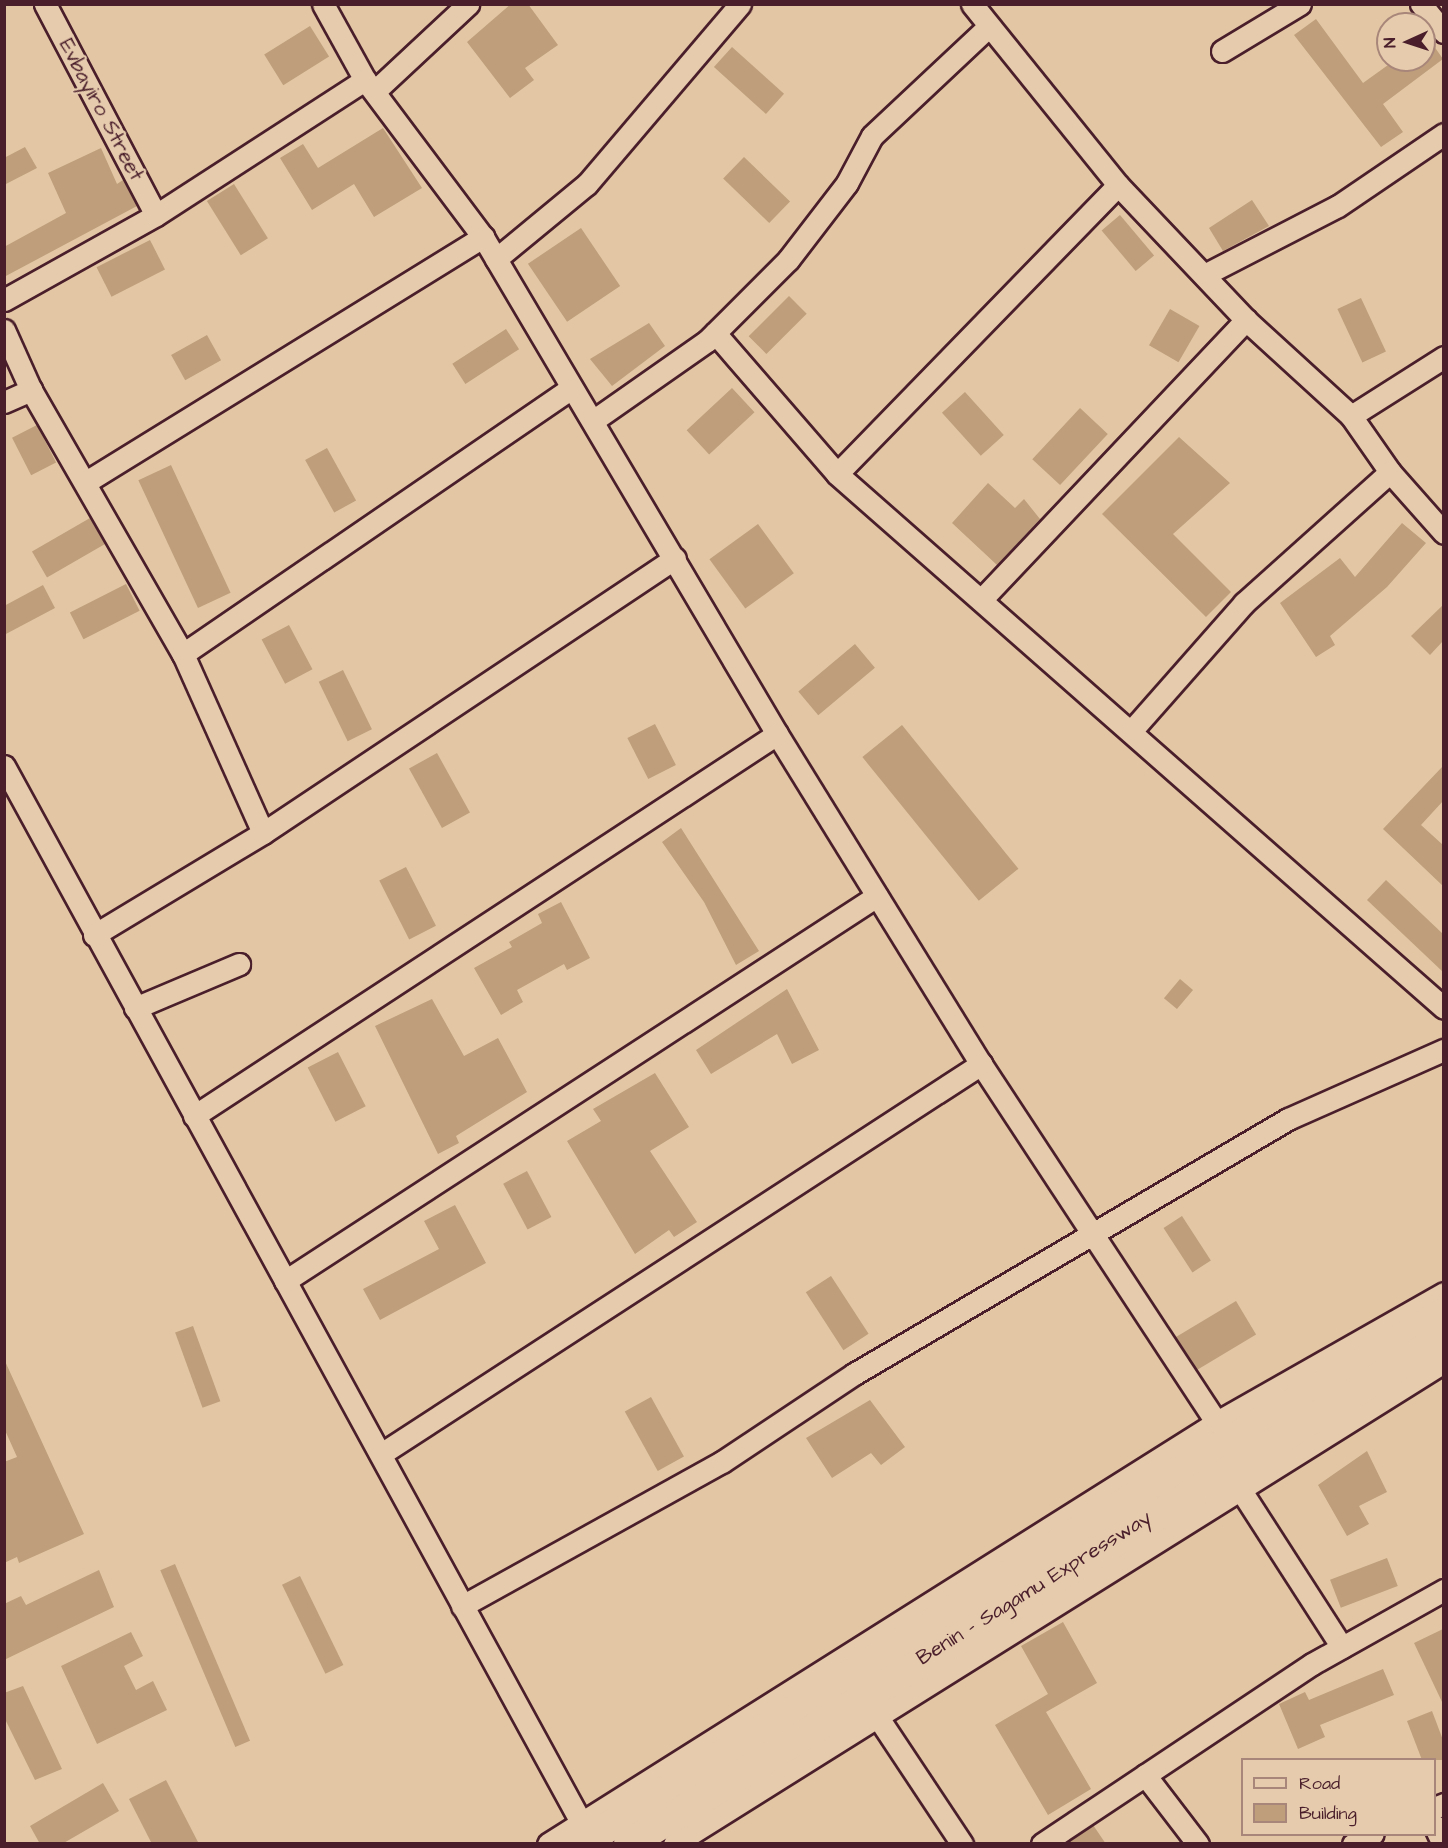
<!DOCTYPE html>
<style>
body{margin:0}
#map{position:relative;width:1448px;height:1848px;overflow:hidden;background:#e3c7a4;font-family:"Architects Daughter",sans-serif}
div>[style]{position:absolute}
.building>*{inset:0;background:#be9e7b;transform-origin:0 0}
.roads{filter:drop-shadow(2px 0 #4a1f2b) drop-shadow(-2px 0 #4a1f2b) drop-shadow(0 2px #4a1f2b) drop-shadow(0 -2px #4a1f2b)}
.minor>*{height:21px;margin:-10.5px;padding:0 10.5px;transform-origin:10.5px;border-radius:10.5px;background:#e6cbad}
.highway>*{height:30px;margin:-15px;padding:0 15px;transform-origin:15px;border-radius:15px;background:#e6cbad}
span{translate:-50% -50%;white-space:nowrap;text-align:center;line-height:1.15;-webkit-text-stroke:4.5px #e6cbad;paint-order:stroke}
.street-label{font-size:21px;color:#4a1f2b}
.frame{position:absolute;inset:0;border:6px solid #4a1f2b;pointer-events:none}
.legend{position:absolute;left:1241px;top:1758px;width:195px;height:78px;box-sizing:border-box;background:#e6cbad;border:2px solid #a88679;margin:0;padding:8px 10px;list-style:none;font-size:18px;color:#4a1f2b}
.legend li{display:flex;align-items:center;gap:12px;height:30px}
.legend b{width:30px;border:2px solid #a88679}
.north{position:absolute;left:1376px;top:12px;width:60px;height:60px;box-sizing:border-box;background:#e6cbad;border:2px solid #a88679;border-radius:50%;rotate:267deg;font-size:16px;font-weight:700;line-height:24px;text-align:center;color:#4a1f2b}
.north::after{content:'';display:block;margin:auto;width:21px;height:27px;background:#4a1f2b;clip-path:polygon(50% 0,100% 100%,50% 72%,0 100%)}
</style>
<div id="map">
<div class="building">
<div style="clip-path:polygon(511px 4px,528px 4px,558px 45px,525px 68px,534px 80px,510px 98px,467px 42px)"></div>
<div style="clip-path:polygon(1316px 19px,1363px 83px,1395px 60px,1424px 60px,1424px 32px,1443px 59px,1383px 104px,1403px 132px,1381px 147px,1294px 35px)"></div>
<div style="left:310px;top:26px;width:36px;height:54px;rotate:58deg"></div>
<div style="left:732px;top:47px;width:70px;height:27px;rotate:42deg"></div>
<div style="clip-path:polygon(383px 128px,422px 188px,374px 217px,354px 184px,312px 210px,280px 158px,303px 144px,318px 168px)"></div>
<div style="clip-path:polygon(25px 147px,37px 168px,4px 185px,4px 158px)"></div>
<div style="clip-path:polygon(101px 148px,117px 184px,123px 180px,137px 206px,4px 277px,4px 247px,66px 213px,48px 173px)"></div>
<div style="left:744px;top:157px;width:64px;height:30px;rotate:44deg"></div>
<div style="left:234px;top:184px;width:64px;height:32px;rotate:58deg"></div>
<div style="clip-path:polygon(1252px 200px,1269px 226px,1223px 251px,1209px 228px)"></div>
<div style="left:1120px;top:215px;width:53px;height:24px;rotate:50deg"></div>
<div style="left:581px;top:228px;width:70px;height:64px;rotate:56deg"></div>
<div style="left:150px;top:240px;width:33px;height:60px;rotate:63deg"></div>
<div style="left:789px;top:296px;width:25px;height:57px;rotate:45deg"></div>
<div style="left:1361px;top:298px;width:59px;height:26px;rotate:65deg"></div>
<div style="left:1170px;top:309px;width:34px;height:42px;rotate:30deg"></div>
<div style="clip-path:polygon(649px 323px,665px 346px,612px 386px,590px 359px)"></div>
<div style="left:506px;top:329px;width:24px;height:64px;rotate:57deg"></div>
<div style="left:207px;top:335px;width:29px;height:41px;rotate:61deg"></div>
<div style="left:732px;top:388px;width:33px;height:62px;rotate:47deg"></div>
<div style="left:965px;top:392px;width:58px;height:31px;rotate:48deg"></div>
<div style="left:1080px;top:408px;width:38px;height:70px;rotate:43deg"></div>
<div style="left:37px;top:425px;width:42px;height:28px;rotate:63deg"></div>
<div style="clip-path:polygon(1179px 437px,1230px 483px,1173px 534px,1231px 592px,1206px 617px,1102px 514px)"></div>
<div style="left:327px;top:448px;width:60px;height:25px;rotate:61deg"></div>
<div style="left:171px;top:465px;width:141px;height:36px;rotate:65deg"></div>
<div style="clip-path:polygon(988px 483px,1015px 508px,1024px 499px,1040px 519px,997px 565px,952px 523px)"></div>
<div style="left:90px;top:518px;width:30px;height:67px;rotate:60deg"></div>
<div style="clip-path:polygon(1402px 523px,1426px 543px,1387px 587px,1330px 636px,1335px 645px,1316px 657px,1280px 603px,1340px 558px,1355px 577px)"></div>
<div style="left:758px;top:524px;width:61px;height:60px;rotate:54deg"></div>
<div style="left:126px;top:584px;width:30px;height:63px;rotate:63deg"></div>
<div style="clip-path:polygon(43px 585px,55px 608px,4px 635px,4px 606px)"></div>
<div style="clip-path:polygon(1443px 605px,1443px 641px,1430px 655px,1411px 636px)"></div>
<div style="left:289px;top:625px;width:50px;height:31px;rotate:62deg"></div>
<div style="left:855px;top:644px;width:31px;height:74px;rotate:50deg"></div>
<div style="left:343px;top:670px;width:66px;height:27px;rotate:64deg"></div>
<div style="left:655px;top:724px;width:46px;height:31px;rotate:63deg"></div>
<div style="left:902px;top:725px;width:185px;height:51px;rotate:51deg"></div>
<div style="left:437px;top:753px;width:68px;height:32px;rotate:61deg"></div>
<div style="clip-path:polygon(1443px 766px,1443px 801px,1421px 825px,1443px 845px,1443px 886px,1383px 829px)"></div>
<div style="clip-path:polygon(681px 828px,759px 951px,736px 965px,704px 902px,662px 842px)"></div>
<div style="left:406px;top:867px;width:66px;height:30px;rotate:63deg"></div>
<div style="clip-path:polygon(1386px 880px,1443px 934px,1443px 972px,1367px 900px)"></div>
<div style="clip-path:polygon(561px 902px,590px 958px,567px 970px,564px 964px,517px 990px,523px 1002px,501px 1015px,474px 968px,512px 947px,509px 942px,542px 923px,538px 914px)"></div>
<div style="left:1180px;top:979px;width:17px;height:25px;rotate:40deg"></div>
<div style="clip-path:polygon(787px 989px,819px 1050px,792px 1064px,777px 1034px,711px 1074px,696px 1050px)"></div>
<div style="clip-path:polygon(432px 999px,464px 1056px,498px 1038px,527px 1092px,456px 1136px,459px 1143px,438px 1154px,375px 1026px)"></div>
<div style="left:338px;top:1052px;width:61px;height:34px;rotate:63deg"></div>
<div style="clip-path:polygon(655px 1073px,689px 1127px,650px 1151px,697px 1222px,674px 1237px,669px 1230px,635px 1254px,567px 1141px,601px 1121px,593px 1109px)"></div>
<div style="left:527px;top:1171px;width:52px;height:27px;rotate:62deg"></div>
<div style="clip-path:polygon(455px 1205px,486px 1263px,380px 1320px,363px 1289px,439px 1249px,424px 1221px)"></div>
<div style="left:1182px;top:1216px;width:53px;height:22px;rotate:57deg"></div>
<div style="left:831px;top:1276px;width:69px;height:30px;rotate:57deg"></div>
<div style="left:1236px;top:1301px;width:39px;height:70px;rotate:59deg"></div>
<div style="left:193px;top:1326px;width:80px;height:19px;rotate:70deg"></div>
<div style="clip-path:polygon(4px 1359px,84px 1534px,19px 1563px,17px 1557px,4px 1563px,4px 1462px,17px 1457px,4px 1428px)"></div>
<div style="left:651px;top:1397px;width:68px;height:30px;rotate:61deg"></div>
<div style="clip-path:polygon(870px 1400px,905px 1447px,881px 1465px,871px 1453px,832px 1478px,806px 1438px)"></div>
<div style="clip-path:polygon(1367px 1451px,1387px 1492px,1359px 1506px,1369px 1524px,1347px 1536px,1318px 1485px)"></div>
<div style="left:1387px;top:1558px;width:30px;height:61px;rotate:69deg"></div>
<div style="left:175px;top:1564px;width:192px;height:16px;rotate:67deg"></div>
<div style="clip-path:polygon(99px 1570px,114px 1607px,4px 1660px,4px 1604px,21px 1596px,26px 1605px)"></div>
<div style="left:300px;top:1576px;width:99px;height:20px;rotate:64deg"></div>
<div style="clip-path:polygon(1063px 1622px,1097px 1683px,1046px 1712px,1091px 1789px,1048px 1815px,995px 1725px,1048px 1694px,1021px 1646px)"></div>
<div style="clip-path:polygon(1443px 1629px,1443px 1704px,1414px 1643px)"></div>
<div style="clip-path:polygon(131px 1632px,143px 1656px,124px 1666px,136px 1690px,153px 1681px,167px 1710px,97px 1744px,61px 1666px)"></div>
<div style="clip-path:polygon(1383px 1669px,1394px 1695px,1320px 1725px,1325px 1737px,1298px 1749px,1279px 1704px,1305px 1692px,1309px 1700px)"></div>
<div style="clip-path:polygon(23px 1686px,62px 1769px,35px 1780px,4px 1717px,4px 1693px)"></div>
<div style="clip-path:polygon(1432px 1711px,1443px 1740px,1443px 1760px,1422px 1760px,1407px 1721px)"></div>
<div style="clip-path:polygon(166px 1780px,199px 1844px,152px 1844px,129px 1799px)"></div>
<div style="clip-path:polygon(103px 1783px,119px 1811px,62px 1844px,40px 1844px,30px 1826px)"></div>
<div style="clip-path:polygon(1093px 1825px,1106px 1844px,1066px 1844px)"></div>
</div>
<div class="roads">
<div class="minor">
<div style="left:45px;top:4px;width:238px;rotate:62.3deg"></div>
<div style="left:323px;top:4px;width:87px;rotate:61.1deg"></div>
<div style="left:365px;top:80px;width:196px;rotate:53.1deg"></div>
<div style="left:483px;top:237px;width:577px;rotate:59.39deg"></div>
<div style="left:777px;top:734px;width:388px;rotate:58.3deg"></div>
<div style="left:981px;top:1064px;width:450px;rotate:56.7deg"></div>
<div style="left:972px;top:4px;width:233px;rotate:51.1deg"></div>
<div style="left:1118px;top:185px;width:186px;rotate:46.5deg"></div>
<div style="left:1246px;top:320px;width:142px;rotate:42.4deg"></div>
<div style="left:1351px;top:416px;width:68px;rotate:55.1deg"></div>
<div style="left:1390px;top:472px;width:81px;rotate:48.5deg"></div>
<div style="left:1421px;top:4px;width:36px;rotate:51deg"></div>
<div style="left:1222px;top:51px;width:91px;rotate:-31.1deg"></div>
<div style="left:377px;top:89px;width:125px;rotate:-43deg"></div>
<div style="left:496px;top:259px;width:118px;rotate:-39.5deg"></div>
<div style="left:587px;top:184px;width:236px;rotate:-49.6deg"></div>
<div style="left:1206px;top:274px;width:148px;rotate:-27.3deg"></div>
<div style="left:1338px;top:206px;width:128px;rotate:-34.2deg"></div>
<div style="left:4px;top:300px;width:174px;rotate:-29.2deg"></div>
<div style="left:156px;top:215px;width:249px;rotate:-32.9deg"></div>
<div style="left:4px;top:330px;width:66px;rotate:65.8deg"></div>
<div style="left:31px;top:390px;width:305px;rotate:60.1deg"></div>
<div style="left:183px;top:654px;width:196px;rotate:65.9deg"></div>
<div style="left:715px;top:333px;width:186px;rotate:49.1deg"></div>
<div style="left:837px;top:474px;width:808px;rotate:41.34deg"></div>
<div style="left:4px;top:402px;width:30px;rotate:-24deg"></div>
<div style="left:1351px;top:416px;width:110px;rotate:-32.4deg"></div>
<div style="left:594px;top:420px;width:138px;rotate:-35deg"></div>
<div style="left:707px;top:341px;width:115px;rotate:-45deg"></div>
<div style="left:788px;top:260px;width:97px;rotate:-52.5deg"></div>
<div style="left:847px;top:183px;width:53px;rotate:-62deg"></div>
<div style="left:872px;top:136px;width:158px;rotate:-43.2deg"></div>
<div style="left:837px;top:474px;width:403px;rotate:-45.8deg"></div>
<div style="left:86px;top:482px;width:467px;rotate:-31.7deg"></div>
<div style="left:981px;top:600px;width:386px;rotate:-46.6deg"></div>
<div style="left:183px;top:654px;width:469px;rotate:-34.4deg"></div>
<div style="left:1133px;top:729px;width:168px;rotate:-48.6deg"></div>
<div style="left:1244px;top:603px;width:196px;rotate:-41.9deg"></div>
<div style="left:4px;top:766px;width:1203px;rotate:61.35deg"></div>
<div style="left:94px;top:935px;width:197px;rotate:-31.1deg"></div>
<div style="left:263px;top:833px;width:495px;rotate:-33.7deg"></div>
<div style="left:135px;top:1008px;width:113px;rotate:-22.9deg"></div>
<div style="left:194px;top:1116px;width:697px;rotate:-33.23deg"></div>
<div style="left:285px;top:1281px;width:706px;rotate:-33.04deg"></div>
<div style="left:381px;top:1454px;width:716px;rotate:-33.02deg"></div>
<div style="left:1240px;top:1489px;width:188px;rotate:57.2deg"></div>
<div style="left:462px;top:1606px;width:297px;rotate:-29deg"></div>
<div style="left:722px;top:1462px;width:159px;rotate:-33.7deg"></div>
<div style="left:854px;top:1374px;width:503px;rotate:-30.44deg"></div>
<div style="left:1288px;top:1119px;width:171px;rotate:-23.9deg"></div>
<div style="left:877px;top:1716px;width:154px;rotate:56.4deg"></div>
<div style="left:1145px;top:1775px;width:87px;rotate:52.5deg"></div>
<div style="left:1434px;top:1808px;width:11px;rotate:-22deg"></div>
<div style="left:1434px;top:1825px;width:21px;rotate:65deg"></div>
<div style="left:548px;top:1844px;width:791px;rotate:-32.24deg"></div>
<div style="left:1217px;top:1422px;width:261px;rotate:-29.6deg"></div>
<div style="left:674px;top:1844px;width:908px;rotate:-32.05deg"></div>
<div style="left:1042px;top:1844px;width:324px;rotate:-33.7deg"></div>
<div style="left:1312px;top:1664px;width:151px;rotate:-29.3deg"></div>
<div style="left:1353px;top:1844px;width:22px;rotate:-27deg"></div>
</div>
<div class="highway">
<div style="left:581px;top:1844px;width:606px;rotate:-32.2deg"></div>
<div style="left:1094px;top:1521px;width:407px;rotate:-30.7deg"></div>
<div style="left:629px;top:1844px;width:960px;rotate:-31.89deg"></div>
</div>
</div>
<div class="street-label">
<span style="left:101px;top:110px;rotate:62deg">Evbayiro Street</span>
<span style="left:1034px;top:1588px;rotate:-32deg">Benin - Sagamu Expressway</span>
</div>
<div class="frame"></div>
<ul class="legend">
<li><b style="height:8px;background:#e6cbad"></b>Road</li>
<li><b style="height:16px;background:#be9e7b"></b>Building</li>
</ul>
<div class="north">N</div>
</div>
